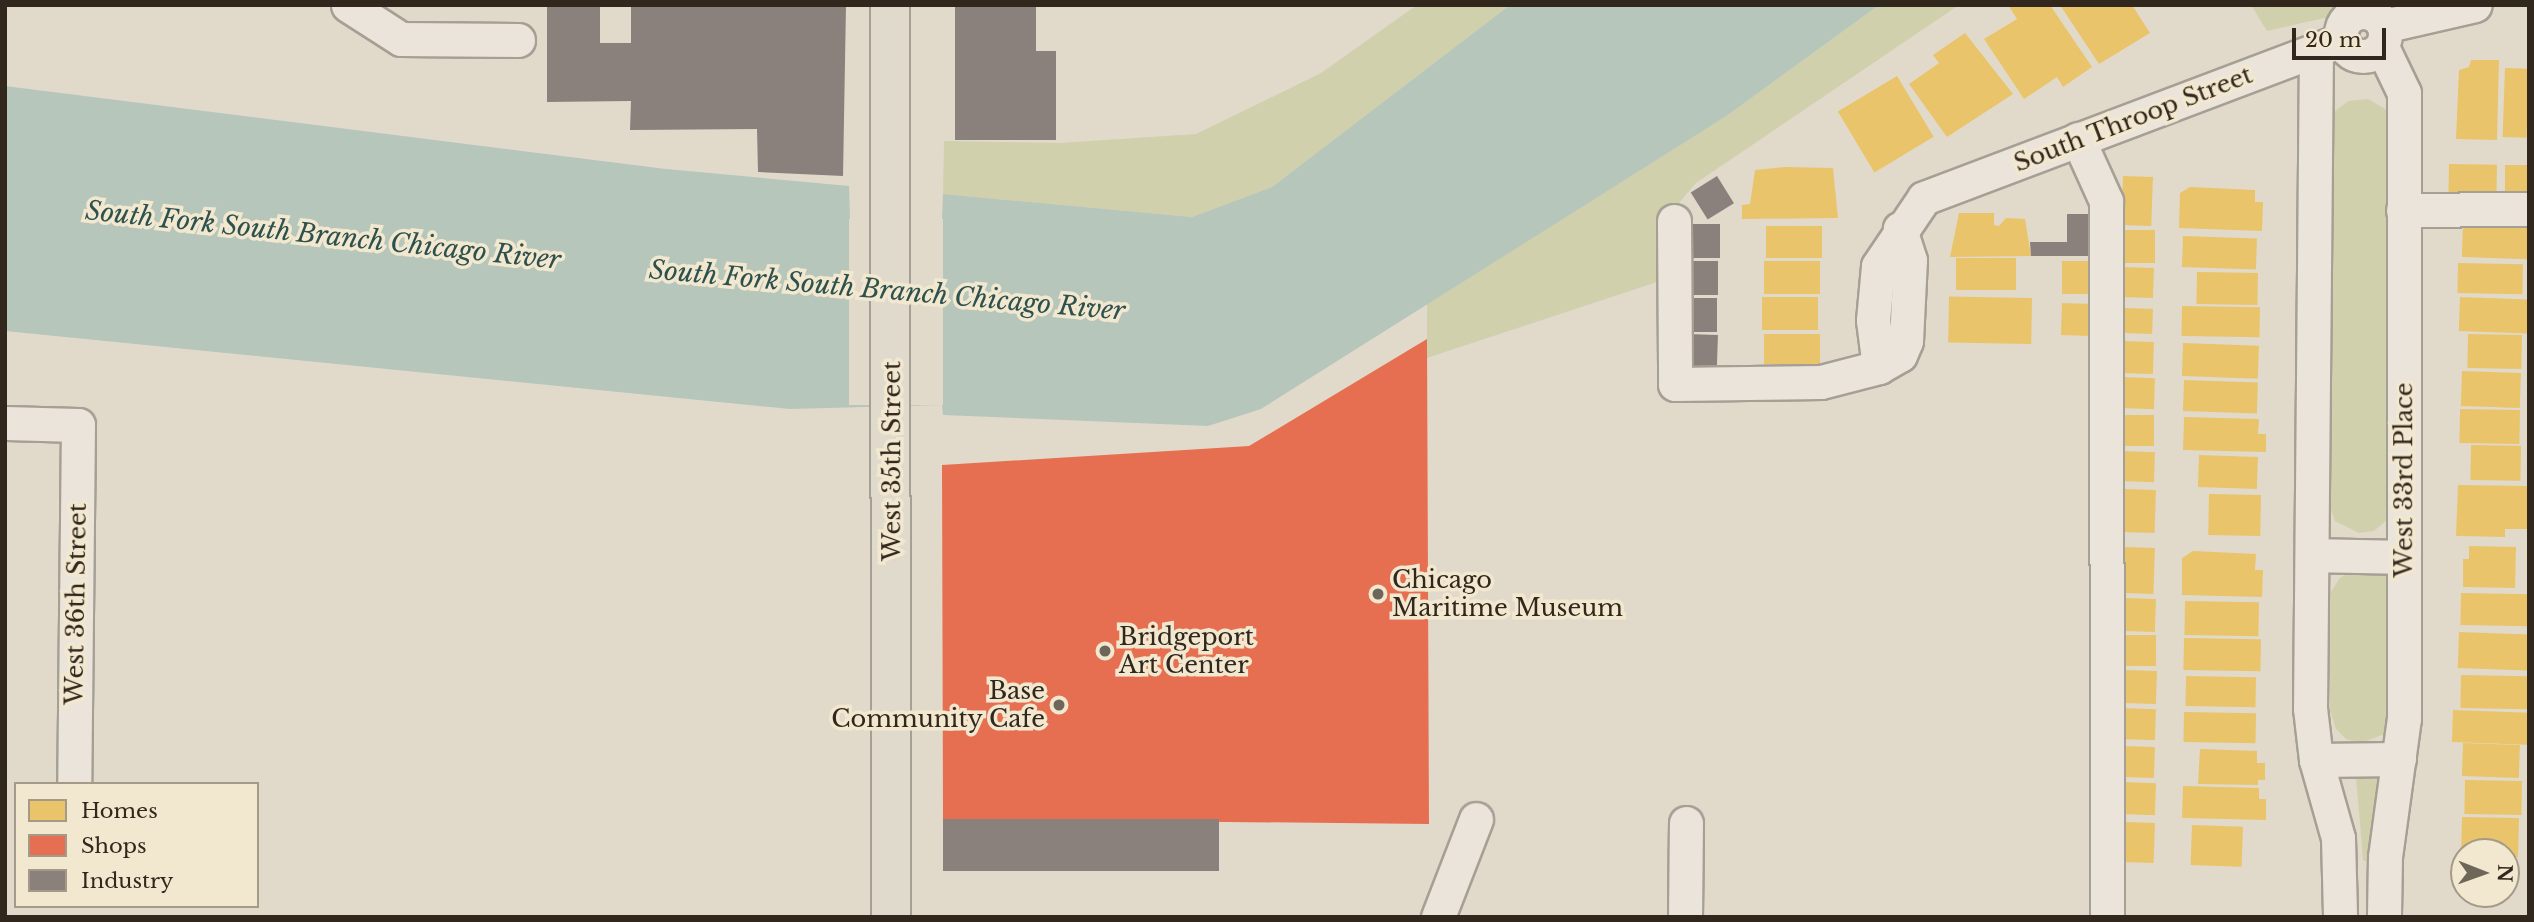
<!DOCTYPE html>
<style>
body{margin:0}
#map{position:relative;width:2534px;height:922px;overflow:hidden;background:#e1daca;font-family:"Libre Baskerville",serif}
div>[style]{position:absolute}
.green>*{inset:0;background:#d0d0ad}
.water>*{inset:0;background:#b6c6bb}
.pier>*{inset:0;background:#e1daca;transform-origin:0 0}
.homes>*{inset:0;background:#e9c46a;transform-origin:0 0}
.shops>*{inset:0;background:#e76f51}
.industry>*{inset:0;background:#8a817c;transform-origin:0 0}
.roads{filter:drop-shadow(2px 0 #a69f94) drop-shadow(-2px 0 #a69f94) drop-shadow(0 2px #a69f94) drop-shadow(0 -2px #a69f94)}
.minor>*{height:33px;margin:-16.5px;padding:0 16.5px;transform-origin:16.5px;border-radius:16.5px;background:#eae4db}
.minor>.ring{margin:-16.5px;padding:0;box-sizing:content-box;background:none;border:33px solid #eae4db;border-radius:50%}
.major>*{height:38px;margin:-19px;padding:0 19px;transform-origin:19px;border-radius:19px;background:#e0dacd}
.dots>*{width:19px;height:19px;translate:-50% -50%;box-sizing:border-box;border:4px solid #f2e7cf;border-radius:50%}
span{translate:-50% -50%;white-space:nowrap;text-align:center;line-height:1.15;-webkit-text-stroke:7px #f2e7cf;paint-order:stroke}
.street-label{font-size:24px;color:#32271d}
.poi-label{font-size:24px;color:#32271d}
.left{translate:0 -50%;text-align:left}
.right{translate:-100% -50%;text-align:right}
.water-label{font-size:26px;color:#2d514e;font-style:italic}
.frame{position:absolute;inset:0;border:7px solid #32271d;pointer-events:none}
.legend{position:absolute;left:14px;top:782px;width:245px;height:126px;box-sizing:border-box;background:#f2e7cf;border:2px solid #a59a88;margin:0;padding:9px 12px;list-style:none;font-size:21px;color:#32271d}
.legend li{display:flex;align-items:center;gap:14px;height:35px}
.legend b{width:35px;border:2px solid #a59a88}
.north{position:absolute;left:2450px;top:838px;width:70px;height:70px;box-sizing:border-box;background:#f2e7cf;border:2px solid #a59a88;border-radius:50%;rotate:91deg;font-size:19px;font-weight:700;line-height:28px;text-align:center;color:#32271d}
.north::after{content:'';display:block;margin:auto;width:24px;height:32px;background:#6f665a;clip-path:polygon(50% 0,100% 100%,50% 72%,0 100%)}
.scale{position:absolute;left:2292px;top:28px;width:94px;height:32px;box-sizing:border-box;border:4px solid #32271d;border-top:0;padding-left:9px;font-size:21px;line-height:24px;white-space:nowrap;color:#32271d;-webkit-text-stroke:5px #f2e7cf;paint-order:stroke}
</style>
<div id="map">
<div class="green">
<div style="clip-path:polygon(1417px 5px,1510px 5px,1272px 187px,1192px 217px,943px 194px,944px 141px,1060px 143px,1196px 134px,1321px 73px)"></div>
<div style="clip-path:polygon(1879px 5px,1959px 5px,1696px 183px,1660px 225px,1660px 281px,1427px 358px,1427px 304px,1728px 115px)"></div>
<div style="clip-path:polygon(2251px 5px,2381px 5px,2267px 31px)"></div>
<div style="clip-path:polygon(2368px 99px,2392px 113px,2394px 514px,2374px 531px,2359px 533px,2335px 521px,2329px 505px,2327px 134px,2333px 113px,2348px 101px)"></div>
<div style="clip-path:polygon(2353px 571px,2383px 573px,2397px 590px,2387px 733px,2361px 743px,2346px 739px,2336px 729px,2330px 711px,2330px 593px,2340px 578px)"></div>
<div style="clip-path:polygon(2361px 770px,2383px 773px,2371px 864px,2363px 860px,2356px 776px)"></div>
</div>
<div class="water">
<div style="clip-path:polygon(1510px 5px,1879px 5px,1728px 115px,1261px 409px,1208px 426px,943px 415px,942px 405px,790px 409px,5px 331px,5px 86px,666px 169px,849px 186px,850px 219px,942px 219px,943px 194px,1192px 217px,1272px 187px)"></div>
</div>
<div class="pier">
<div style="left:849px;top:219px;width:94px;height:186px"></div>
</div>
<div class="homes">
<div style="clip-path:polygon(2008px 5px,2050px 5px,2092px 67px,2063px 87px,2057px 77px,2024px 99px,1984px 39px,2017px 19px)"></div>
<div style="clip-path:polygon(2060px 5px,2132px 5px,2150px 33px,2099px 64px)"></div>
<div style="clip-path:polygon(1965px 33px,2013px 94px,1947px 137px,1909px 84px,1939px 63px,1933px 55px)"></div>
<div style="clip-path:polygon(2471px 60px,2499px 60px,2497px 140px,2456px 139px,2459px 70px,2469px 67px)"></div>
<div style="left:2505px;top:68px;width:24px;height:69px;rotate:2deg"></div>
<div style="left:1897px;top:76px;width:71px;height:69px;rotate:59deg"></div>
<div style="left:2449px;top:164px;width:48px;height:33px;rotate:1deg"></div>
<div style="left:2505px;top:165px;width:24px;height:30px"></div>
<div style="clip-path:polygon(1785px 167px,1833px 168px,1838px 218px,1742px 219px,1742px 205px,1750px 204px,1755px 170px)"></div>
<div style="left:2123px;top:176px;width:30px;height:49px;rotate:2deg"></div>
<div style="clip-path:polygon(2190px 187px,2255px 190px,2255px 202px,2263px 202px,2262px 231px,2179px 228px,2180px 193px)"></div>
<div style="clip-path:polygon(1959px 213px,1994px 213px,1994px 225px,1999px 226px,2006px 218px,2025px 219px,2031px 256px,1950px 257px)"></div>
<div style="left:2463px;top:224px;width:66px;height:33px;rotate:2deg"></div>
<div style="left:1766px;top:226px;width:56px;height:32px"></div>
<div style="left:2124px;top:230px;width:31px;height:33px"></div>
<div style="left:2183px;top:236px;width:74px;height:31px;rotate:2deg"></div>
<div style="left:2016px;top:258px;width:32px;height:60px;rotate:90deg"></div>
<div style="left:1764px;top:261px;width:56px;height:33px"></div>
<div style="left:2093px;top:261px;width:33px;height:31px;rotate:90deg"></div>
<div style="left:2458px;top:263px;width:65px;height:30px;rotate:1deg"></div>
<div style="left:2122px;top:267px;width:32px;height:30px;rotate:2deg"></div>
<div style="left:2197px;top:272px;width:61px;height:32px;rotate:1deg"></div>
<div style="left:1762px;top:297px;width:56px;height:33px"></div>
<div style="left:2460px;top:297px;width:69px;height:34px;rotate:2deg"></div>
<div style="left:2032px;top:298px;width:46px;height:83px;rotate:91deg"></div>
<div style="left:2062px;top:303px;width:30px;height:32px;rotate:2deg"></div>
<div style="left:2182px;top:306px;width:78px;height:30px;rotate:1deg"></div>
<div style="left:2125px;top:308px;width:28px;height:25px;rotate:2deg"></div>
<div style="left:1764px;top:334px;width:56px;height:30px"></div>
<div style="left:2468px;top:334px;width:54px;height:34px;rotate:1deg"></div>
<div style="left:2122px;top:341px;width:32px;height:32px;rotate:2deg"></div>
<div style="left:2183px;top:343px;width:76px;height:33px;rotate:2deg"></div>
<div style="left:2462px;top:371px;width:59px;height:35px;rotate:2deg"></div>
<div style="left:2122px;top:377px;width:33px;height:31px;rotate:2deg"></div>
<div style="left:2184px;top:380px;width:74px;height:31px;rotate:2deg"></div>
<div style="left:2460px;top:409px;width:60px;height:34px;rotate:1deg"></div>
<div style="left:2122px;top:415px;width:32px;height:31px"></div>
<div style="clip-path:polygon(2184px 417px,2259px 419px,2258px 434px,2266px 434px,2266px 452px,2183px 450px)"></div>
<div style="left:2471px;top:445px;width:50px;height:35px;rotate:1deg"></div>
<div style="left:2122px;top:451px;width:33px;height:30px;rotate:2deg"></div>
<div style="left:2199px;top:455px;width:59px;height:32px;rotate:2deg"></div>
<div style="clip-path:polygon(2458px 485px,2529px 486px,2529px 529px,2505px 529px,2505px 537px,2456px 536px)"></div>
<div style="left:2124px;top:489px;width:32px;height:43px;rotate:2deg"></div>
<div style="left:2209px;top:494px;width:52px;height:41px;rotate:1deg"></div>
<div style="clip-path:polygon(2469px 546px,2516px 547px,2515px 588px,2463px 587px,2463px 559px,2469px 559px)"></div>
<div style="left:2125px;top:547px;width:30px;height:46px;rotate:2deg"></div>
<div style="clip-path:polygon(2193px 551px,2256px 554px,2255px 570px,2263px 570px,2262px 597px,2182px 595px,2182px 558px)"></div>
<div style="left:2461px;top:593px;width:68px;height:32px;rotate:1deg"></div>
<div style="left:2125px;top:598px;width:31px;height:33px;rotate:2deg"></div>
<div style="left:2185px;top:601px;width:74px;height:34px;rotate:1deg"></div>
<div style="left:2459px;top:632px;width:70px;height:36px;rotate:2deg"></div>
<div style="left:2124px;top:635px;width:32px;height:31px"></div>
<div style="left:2184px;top:638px;width:77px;height:32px;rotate:1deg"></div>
<div style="left:2125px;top:670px;width:32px;height:33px;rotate:2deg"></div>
<div style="left:2461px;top:675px;width:68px;height:33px;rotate:1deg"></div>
<div style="left:2186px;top:676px;width:70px;height:30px;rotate:1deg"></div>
<div style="left:2122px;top:708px;width:34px;height:31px;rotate:2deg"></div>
<div style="left:2453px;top:710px;width:76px;height:32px;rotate:2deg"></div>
<div style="left:2184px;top:712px;width:72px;height:30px;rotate:1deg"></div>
<div style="left:2463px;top:743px;width:57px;height:33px;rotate:2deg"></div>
<div style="left:2123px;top:746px;width:32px;height:31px;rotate:2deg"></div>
<div style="clip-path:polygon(2200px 749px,2257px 751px,2257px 763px,2265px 763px,2265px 780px,2258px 780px,2258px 785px,2198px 784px)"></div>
<div style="left:2465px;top:780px;width:57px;height:34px;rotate:1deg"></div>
<div style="left:2123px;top:782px;width:33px;height:32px;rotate:2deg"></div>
<div style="clip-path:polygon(2183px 786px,2259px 788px,2259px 799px,2266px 799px,2266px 820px,2182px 818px)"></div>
<div style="clip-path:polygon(2462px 817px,2519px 818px,2518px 857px,2506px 857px,2506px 852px,2461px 855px)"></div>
<div style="left:2125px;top:822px;width:30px;height:40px;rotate:2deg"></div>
<div style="left:2192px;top:825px;width:51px;height:40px;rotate:2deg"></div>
</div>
<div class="shops">
<div style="clip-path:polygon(1427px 339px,1429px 824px,943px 819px,942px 465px,1249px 446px)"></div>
</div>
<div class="industry">
<div style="clip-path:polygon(547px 5px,600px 5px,600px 43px,631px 43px,631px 5px,846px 5px,843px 176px,758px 172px,757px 129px,630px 130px,631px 101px,547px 102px)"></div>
<div style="clip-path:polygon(955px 5px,1036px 5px,1036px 51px,1056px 51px,1056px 140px,955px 140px)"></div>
<div style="left:1717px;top:176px;width:32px;height:31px;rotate:58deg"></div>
<div style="clip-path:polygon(2067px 214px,2095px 214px,2095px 256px,2031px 256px,2030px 242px,2067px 242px)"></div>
<div style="left:1688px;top:224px;width:32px;height:34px"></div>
<div style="left:1687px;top:261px;width:31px;height:34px"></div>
<div style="left:1686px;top:298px;width:31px;height:34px"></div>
<div style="left:1686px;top:334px;width:32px;height:35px;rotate:2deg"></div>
<div style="left:943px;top:819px;width:276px;height:52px"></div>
</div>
<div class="roads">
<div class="minor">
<div style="left:348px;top:5px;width:63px;rotate:32.7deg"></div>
<div style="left:401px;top:39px;width:117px;rotate:0.5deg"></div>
<div class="ring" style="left:2341px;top:12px;width:11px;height:11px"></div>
<div style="left:2384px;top:26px;width:93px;rotate:-13deg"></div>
<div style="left:2382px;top:47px;width:51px;rotate:64.4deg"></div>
<div style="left:2404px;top:93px;width:625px;rotate:90deg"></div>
<div style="left:2404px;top:718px;width:140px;rotate:97.8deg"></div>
<div style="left:2385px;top:857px;width:60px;rotate:91deg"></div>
<div style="left:2316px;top:49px;width:659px;rotate:90.52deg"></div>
<div style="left:2310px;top:708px;width:52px;rotate:83.4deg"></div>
<div style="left:2316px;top:760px;width:81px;rotate:74.2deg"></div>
<div style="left:2338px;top:838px;width:79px;rotate:88.5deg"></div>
<div style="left:2078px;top:139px;width:68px;rotate:65.7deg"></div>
<div style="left:2106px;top:201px;width:716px;rotate:89.92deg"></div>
<div style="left:2403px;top:210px;width:126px;rotate:-0.5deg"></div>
<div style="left:1674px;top:221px;width:163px;rotate:89.6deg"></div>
<div style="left:1675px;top:384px;width:146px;rotate:-0.8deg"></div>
<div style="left:1821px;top:382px;width:60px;rotate:-14.5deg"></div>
<div style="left:1879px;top:367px;width:24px;rotate:-30deg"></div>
<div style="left:1900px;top:355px;width:15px;rotate:-67deg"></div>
<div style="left:1906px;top:341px;width:81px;rotate:-87.2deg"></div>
<div style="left:1910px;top:260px;width:33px;rotate:-108deg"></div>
<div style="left:1879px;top:367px;width:47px;rotate:-97.3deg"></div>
<div style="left:1873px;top:320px;width:54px;rotate:-84.7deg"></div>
<div style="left:1878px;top:266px;width:82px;rotate:-55.9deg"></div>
<div style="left:1924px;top:198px;width:447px;rotate:-20.7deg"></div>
<div style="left:5px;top:423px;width:73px;rotate:1.6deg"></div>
<div style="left:78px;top:425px;width:359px;rotate:90.6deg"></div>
<div style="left:2312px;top:555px;width:92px;rotate:1.2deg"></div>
<div style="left:2316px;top:760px;width:83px;rotate:-0.7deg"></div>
<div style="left:1438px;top:917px;width:105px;rotate:-68.8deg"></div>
<div style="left:1685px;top:917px;width:94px;rotate:-89.4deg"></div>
</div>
<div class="major">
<div style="left:890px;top:5px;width:912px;rotate:89.94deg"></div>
</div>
</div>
<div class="dots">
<div style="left:1378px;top:594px;background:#6f665a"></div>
<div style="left:1105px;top:651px;background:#6f665a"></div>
<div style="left:1059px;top:705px;background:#6f665a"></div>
</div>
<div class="street-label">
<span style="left:2133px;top:119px;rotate:-21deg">South Throop Street</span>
<span style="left:892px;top:461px;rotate:-90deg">West 35th Street</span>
<span style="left:2404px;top:480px;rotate:-90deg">West 33rd Place</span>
<span style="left:76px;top:604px;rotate:-89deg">West 36th Street</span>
</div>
<div class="poi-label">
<span class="left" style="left:1392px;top:594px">Chicago<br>Maritime Museum</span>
<span class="left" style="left:1119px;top:651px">Bridgeport<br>Art Center</span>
<span class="right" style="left:1045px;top:705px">Base<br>Community Cafe</span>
</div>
<div class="water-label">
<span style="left:323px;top:236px;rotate:6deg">South Fork South Branch Chicago River</span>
<span style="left:887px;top:291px;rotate:5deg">South Fork South Branch Chicago River</span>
</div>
<div class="frame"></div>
<ul class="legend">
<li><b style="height:19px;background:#e9c46a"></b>Homes</li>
<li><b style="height:19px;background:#e76f51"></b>Shops</li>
<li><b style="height:19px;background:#8a817c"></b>Industry</li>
</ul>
<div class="north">N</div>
<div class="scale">20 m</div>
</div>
